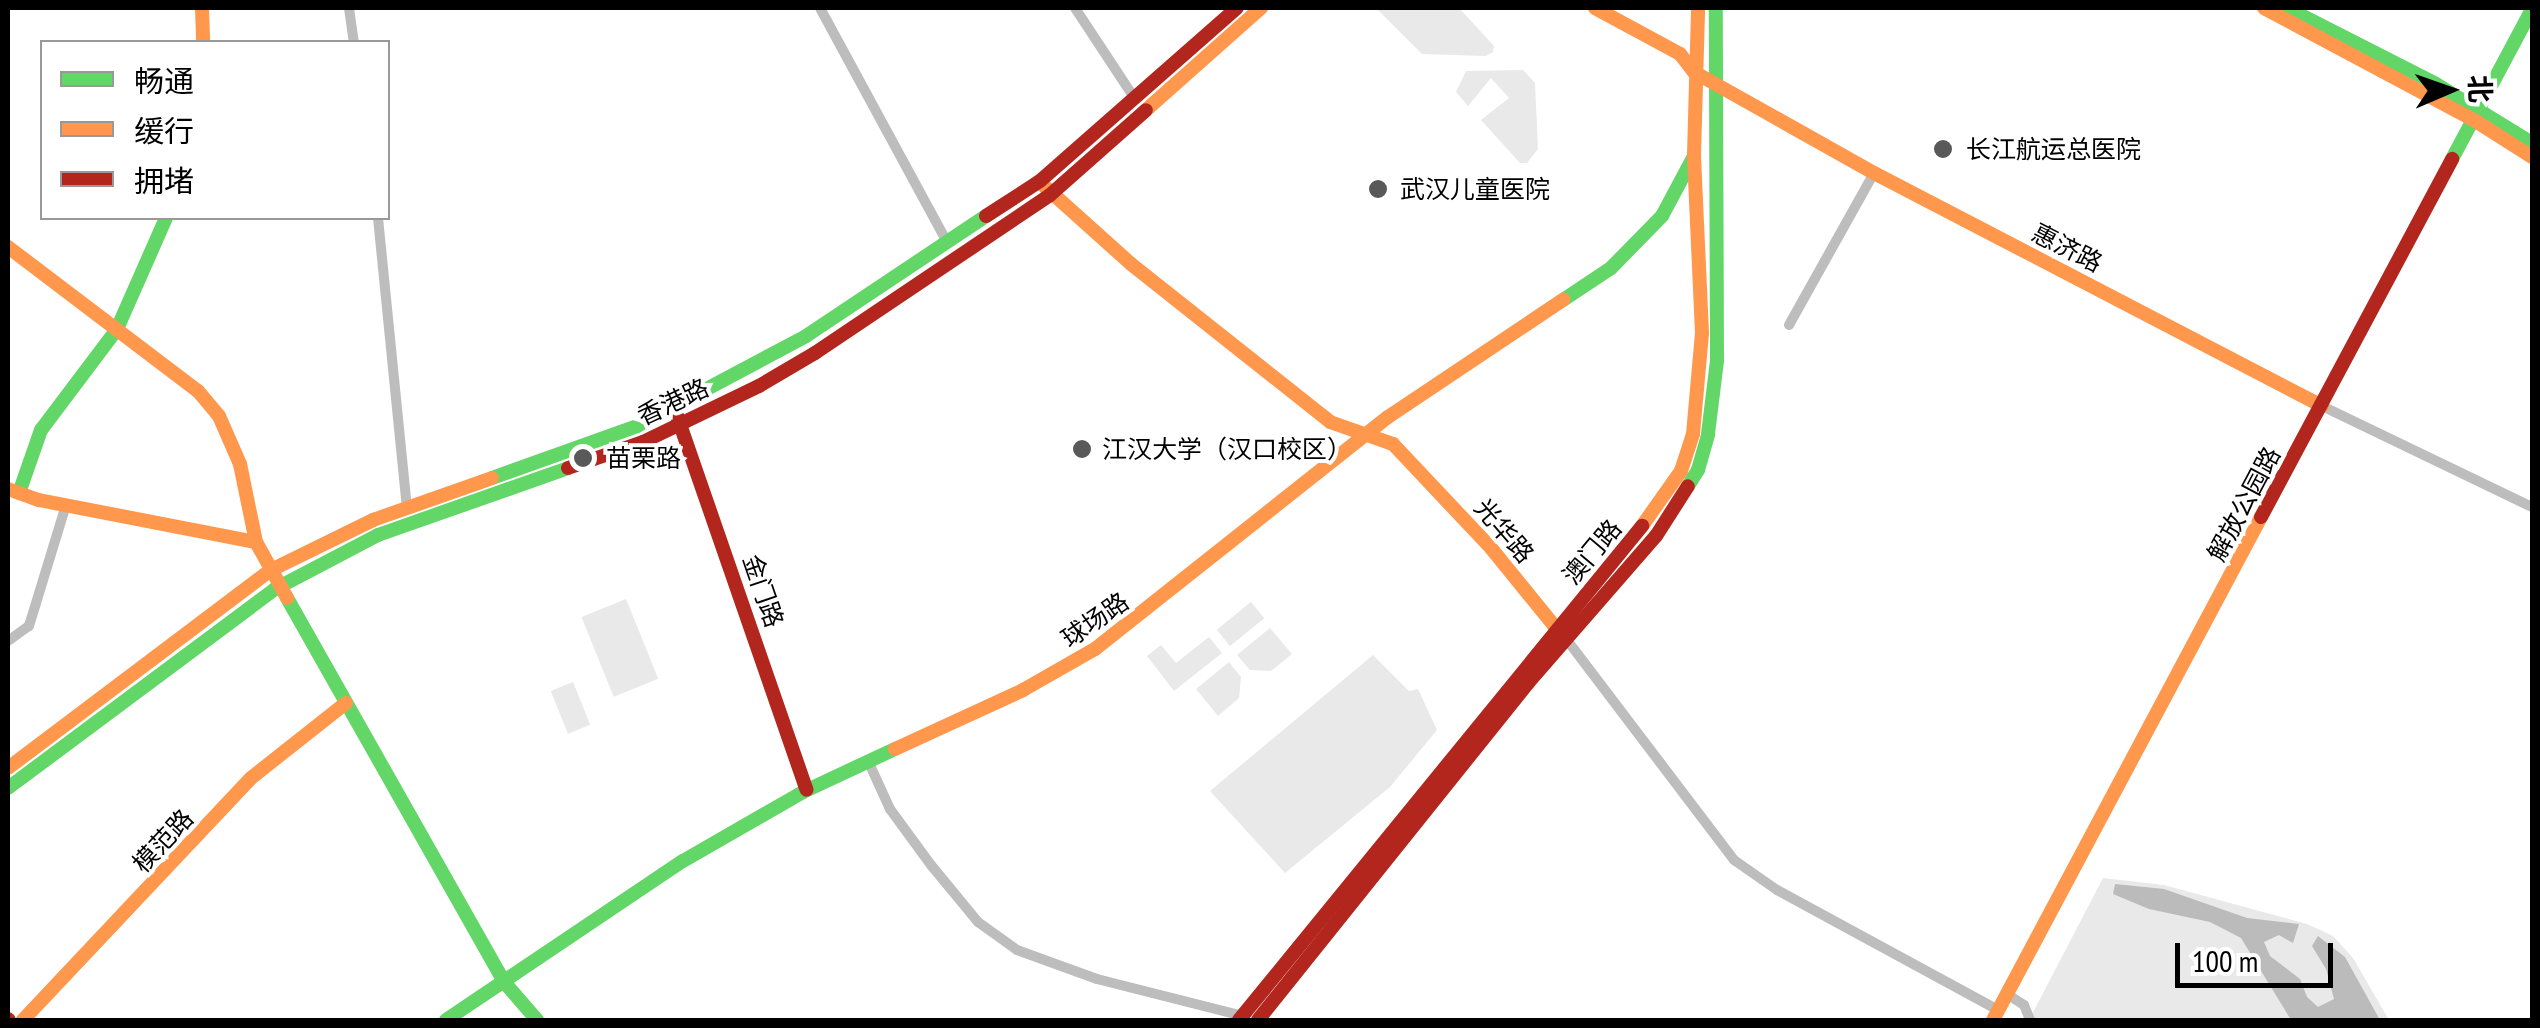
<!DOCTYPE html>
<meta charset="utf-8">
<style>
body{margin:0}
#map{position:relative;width:2540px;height:1028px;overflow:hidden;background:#fff;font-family:"PT Sans Narrow","Noto Sans SC",sans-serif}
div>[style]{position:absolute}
.green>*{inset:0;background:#e9e9e9;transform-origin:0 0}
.water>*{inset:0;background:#bbb}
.street>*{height:10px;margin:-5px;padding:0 5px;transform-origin:5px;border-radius:5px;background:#bdbdbd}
.fast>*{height:14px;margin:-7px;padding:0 7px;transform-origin:7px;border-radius:7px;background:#63d668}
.slow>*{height:14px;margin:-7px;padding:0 7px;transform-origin:7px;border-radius:7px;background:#ff974d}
.jam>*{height:14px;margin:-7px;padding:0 7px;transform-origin:7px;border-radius:7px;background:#b3261e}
.dots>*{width:28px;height:28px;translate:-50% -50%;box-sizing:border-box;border:5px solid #fff;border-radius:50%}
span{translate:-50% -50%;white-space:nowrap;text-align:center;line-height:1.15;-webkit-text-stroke:8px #fff;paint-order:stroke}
.poi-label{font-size:25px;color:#000}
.left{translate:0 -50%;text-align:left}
.street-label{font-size:25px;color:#000}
.frame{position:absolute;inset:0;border:10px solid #000;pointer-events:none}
.legend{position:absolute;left:40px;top:40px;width:350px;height:180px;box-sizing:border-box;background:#fff;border:2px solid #999;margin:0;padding:12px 18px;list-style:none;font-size:30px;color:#000}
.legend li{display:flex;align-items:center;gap:20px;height:50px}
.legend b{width:50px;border:2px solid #999}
.north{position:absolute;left:2400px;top:40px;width:100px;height:100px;-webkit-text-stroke:8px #fff;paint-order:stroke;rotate:88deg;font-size:28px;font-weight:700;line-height:40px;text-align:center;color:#000}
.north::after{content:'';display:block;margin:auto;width:35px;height:45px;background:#000;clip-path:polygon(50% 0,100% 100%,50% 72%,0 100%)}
.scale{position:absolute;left:2175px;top:943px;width:158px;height:45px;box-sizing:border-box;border:5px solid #000;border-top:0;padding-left:12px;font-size:30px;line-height:35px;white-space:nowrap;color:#000;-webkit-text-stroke:8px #fff;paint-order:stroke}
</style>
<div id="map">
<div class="green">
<div style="clip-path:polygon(1376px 8px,1459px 8px,1494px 46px,1493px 52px,1486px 56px,1422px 54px)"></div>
<div style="clip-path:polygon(1523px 70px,1535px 83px,1538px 149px,1527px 163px,1520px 163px,1481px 120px,1509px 98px,1491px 78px,1468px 106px,1456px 92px,1466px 71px)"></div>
<div style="left:626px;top:599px;width:86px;height:48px;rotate:68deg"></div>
<div style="left:1251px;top:602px;width:21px;height:44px;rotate:51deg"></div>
<div style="clip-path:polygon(1270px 628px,1292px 654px,1271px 671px,1250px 670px,1237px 655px)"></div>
<div style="clip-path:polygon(1209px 637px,1222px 653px,1174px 691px,1147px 656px,1161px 645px,1176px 663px)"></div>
<div style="clip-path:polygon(1373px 655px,1409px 691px,1418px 689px,1437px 730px,1390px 787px,1285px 873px,1210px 791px)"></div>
<div style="clip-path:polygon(1229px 662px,1241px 677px,1239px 698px,1218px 716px,1196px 689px)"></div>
<div style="left:573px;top:682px;width:46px;height:24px;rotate:68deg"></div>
<div style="clip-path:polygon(2103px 878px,2164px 885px,2307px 924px,2333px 936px,2353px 958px,2389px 1020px,2029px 1020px)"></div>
</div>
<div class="water">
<div style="clip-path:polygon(2115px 884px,2164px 889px,2247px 918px,2299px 924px,2293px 943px,2279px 935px,2264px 942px,2270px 956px,2300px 979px,2307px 997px,2318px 1007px,2334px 999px,2326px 969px,2312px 946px,2318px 936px,2345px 957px,2380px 1020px,2291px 1020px,2241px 938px,2210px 922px,2149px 909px,2113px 894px)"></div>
</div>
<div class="street">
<div style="left:349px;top:8px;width:34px;rotate:82deg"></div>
<div style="left:820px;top:8px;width:266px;rotate:61.5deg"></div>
<div style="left:1075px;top:8px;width:109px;rotate:56.6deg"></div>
<div style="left:378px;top:218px;width:290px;rotate:84.3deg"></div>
<div style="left:1789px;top:325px;width:174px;rotate:-60.8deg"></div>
<div style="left:2322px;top:406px;width:233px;rotate:25.7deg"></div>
<div style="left:1567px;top:640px;width:276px;rotate:52.8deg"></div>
<div style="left:1734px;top:860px;width:52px;rotate:34.9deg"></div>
<div style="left:1777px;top:890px;width:251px;rotate:28.5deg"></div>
<div style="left:8px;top:641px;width:26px;rotate:-36deg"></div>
<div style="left:29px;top:626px;width:127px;rotate:-73deg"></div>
<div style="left:869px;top:763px;width:51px;rotate:65.5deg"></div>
<div style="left:890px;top:809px;width:69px;rotate:53.8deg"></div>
<div style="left:931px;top:865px;width:74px;rotate:50.5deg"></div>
<div style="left:978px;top:922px;width:48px;rotate:35.7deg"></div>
<div style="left:1017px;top:950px;width:85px;rotate:19.9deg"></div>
<div style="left:1097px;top:979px;width:151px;rotate:14.2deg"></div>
<div style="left:2007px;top:994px;width:20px;rotate:33deg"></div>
<div style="left:2024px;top:1005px;width:16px;rotate:68deg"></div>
</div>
<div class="fast">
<div style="left:2287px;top:8px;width:167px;rotate:27deg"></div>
<div style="left:2436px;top:84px;width:113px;rotate:31.6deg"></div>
<div style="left:2452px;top:159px;width:170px;rotate:-61.9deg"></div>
<div style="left:1563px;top:300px;width:58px;rotate:-33.7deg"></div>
<div style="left:1611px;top:268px;width:73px;rotate:-45.6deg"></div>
<div style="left:1662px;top:216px;width:68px;rotate:-61.9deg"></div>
<div style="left:492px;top:478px;width:154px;rotate:-19.7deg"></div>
<div style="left:637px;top:426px;width:191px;rotate:-28deg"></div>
<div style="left:806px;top:336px;width:216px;rotate:-33.7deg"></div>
<div style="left:1688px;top:486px;width:19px;rotate:-58deg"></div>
<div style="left:1698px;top:470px;width:37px;rotate:-74deg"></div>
<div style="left:1708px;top:434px;width:74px;rotate:-83deg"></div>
<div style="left:1717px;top:361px;width:353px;rotate:-90.2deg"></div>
<div style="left:19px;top:493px;width:67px;rotate:-70.8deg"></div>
<div style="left:41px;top:430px;width:126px;rotate:-53deg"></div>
<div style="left:117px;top:329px;width:121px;rotate:-66.2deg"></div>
<div style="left:287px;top:598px;width:442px;rotate:60.5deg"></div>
<div style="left:505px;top:983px;width:49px;rotate:49.1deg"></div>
<div style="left:8px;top:788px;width:333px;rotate:-36.7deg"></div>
<div style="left:275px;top:589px;width:116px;rotate:-27.7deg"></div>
<div style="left:378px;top:535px;width:201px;rotate:-19.4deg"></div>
<div style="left:446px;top:1020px;width:285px;rotate:-33.9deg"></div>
<div style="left:683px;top:861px;width:138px;rotate:-29.9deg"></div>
<div style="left:803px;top:792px;width:102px;rotate:-25.1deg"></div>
</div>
<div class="slow">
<div style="left:202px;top:8px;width:34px;rotate:88deg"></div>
<div style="left:1595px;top:8px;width:97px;rotate:28.4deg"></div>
<div style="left:1680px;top:54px;width:23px;rotate:52deg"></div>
<div style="left:1694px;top:72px;width:206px;rotate:29.3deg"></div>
<div style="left:1874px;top:173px;width:505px;rotate:27.48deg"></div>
<div style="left:2264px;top:8px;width:238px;rotate:28.1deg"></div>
<div style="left:2474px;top:120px;width:69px;rotate:32.5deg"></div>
<div style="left:1146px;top:110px;width:154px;rotate:-41.6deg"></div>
<div style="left:1043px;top:185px;width:118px;rotate:41.9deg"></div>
<div style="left:1131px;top:264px;width:254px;rotate:38.4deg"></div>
<div style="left:1330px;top:422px;width:67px;rotate:19.2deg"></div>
<div style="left:1393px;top:444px;width:143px;rotate:46.7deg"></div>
<div style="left:1491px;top:548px;width:111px;rotate:50.9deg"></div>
<div style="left:8px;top:247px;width:238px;rotate:37.2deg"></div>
<div style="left:198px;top:391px;width:33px;rotate:50deg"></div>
<div style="left:219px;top:416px;width:52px;rotate:66.4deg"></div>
<div style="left:240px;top:464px;width:80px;rotate:78.4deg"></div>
<div style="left:256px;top:542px;width:64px;rotate:61deg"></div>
<div style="left:8px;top:489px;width:33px;rotate:20deg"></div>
<div style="left:39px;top:500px;width:221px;rotate:11deg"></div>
<div style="left:1642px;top:526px;width:67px;rotate:-54.7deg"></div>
<div style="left:1681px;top:471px;width:39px;rotate:-72deg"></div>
<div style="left:1693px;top:434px;width:101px;rotate:-84.9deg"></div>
<div style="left:1702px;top:333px;width:178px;rotate:-92.6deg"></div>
<div style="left:1694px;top:155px;width:147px;rotate:-88.4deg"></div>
<div style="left:895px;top:749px;width:141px;rotate:-24.7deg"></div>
<div style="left:1023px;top:690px;width:83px;rotate:-29.7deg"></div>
<div style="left:1095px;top:649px;width:374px;rotate:-38.4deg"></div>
<div style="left:1388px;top:417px;width:211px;rotate:-33.8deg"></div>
<div style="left:8px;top:768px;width:329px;rotate:-37deg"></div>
<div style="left:271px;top:570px;width:114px;rotate:-26.1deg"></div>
<div style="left:373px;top:520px;width:126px;rotate:-19.4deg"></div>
<div style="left:23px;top:1020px;width:332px;rotate:-46.7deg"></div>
<div style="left:251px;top:778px;width:121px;rotate:-38.3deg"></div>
<div style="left:1993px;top:1020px;width:570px;rotate:-61.95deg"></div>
</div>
<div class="jam">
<div style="left:986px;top:216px;width:64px;rotate:-32.9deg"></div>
<div style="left:1040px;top:181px;width:262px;rotate:-41.3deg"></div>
<div style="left:674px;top:407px;width:405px;rotate:70.9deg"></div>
<div style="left:568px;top:468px;width:79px;rotate:-19.1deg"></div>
<div style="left:643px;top:442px;width:129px;rotate:-25.8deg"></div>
<div style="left:759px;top:386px;width:65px;rotate:-30.5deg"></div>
<div style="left:815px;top:353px;width:283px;rotate:-33.9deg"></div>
<div style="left:1050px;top:195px;width:128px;rotate:-41.5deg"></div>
<div style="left:2261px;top:517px;width:406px;rotate:-61.9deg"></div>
<div style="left:8px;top:1019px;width:1px;rotate:45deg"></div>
<div style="left:1239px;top:1020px;width:638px;rotate:-50.79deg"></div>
<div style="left:1258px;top:1020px;width:432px;rotate:-51.3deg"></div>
<div style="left:1528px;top:683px;width:195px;rotate:-49deg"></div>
<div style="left:1656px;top:536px;width:59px;rotate:-57.4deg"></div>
</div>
<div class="dots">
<div style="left:1943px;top:149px;background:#595959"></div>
<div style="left:1378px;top:189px;background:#595959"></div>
<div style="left:1082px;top:449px;background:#595959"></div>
<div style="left:583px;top:458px;background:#595959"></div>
</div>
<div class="poi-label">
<span class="left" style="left:1966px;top:149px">长江航运总医院</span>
<span class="left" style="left:1400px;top:189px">武汉儿童医院</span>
<span class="left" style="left:1102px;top:449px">江汉大学（汉口校区）</span>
<span class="left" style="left:606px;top:458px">苗栗路</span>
</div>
<div class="street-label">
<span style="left:2067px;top:248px;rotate:27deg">惠济路</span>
<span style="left:673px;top:402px;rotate:-25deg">香港路</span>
<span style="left:2244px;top:504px;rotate:-62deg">解放公园路</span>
<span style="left:1504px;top:531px;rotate:49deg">光华路</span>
<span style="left:1592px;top:552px;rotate:-50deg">澳门路</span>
<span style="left:763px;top:591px;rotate:71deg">金门路</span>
<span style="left:1095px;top:620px;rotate:-35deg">球场路</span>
<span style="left:163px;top:841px;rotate:-47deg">模范路</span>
</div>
<div class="frame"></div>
<ul class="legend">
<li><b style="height:12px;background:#63d668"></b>畅通</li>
<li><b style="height:12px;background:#ff974d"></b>缓行</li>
<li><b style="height:12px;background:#b3261e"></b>拥堵</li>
</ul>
<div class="north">北</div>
<div class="scale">100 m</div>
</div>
